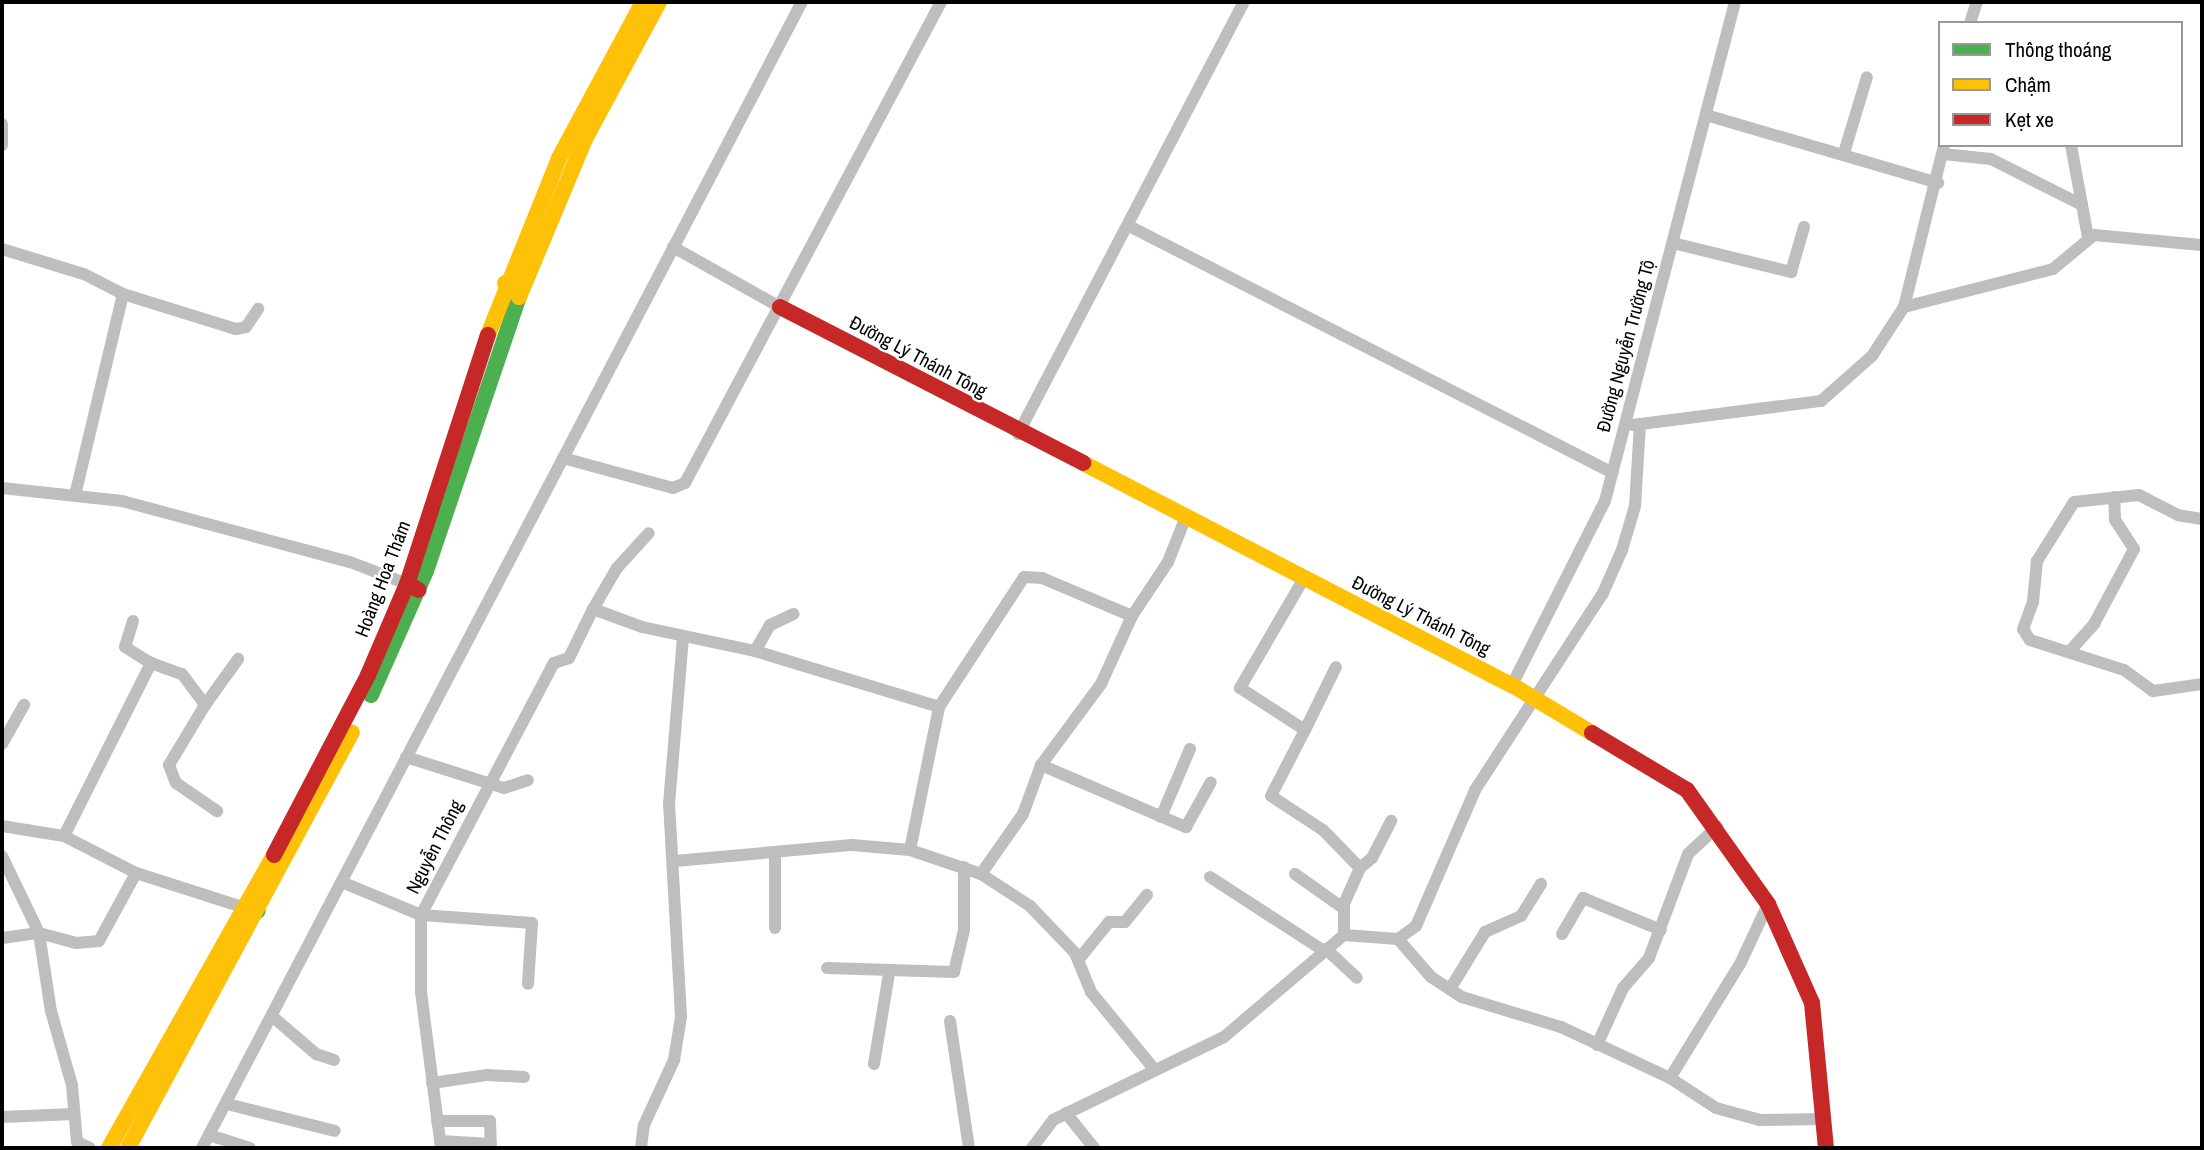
<!DOCTYPE html>
<meta charset="utf-8">
<style>
body{margin:0}
#map{position:relative;width:2204px;height:1150px;overflow:hidden;background:#fff;font-family:"Archivo Narrow",sans-serif}
div>[style]{position:absolute}
.street>*{height:12px;margin:-6px;padding:0 6px;transform-origin:6px;border-radius:6px;background:#bebebe}
.fast>*{height:16px;margin:-8px;padding:0 8px;transform-origin:8px;border-radius:8px;background:#4caf50}
.slow>*{height:16px;margin:-8px;padding:0 8px;transform-origin:8px;border-radius:8px;background:#ffc107}
.jam>*{height:16px;margin:-8px;padding:0 8px;transform-origin:8px;border-radius:8px;background:#c62828}
span{translate:-50% -50%;white-space:nowrap;text-align:center;line-height:1.15;-webkit-text-stroke:5px #fff;paint-order:stroke}
.street-label{font-size:19px;color:#000}
.frame{position:absolute;inset:0;border:4px solid #000;pointer-events:none}
.legend{position:absolute;left:1938px;top:21px;width:245px;height:126px;box-sizing:border-box;background:#fff;border:2px solid #999;margin:0;padding:9px 12px;list-style:none;font-size:21px;color:#000}
.legend li{display:flex;align-items:center;gap:14px;height:35px}
.legend b{width:35px;border:2px solid #999}
</style>
<div id="map">
<div class="street">
<div style="left:1970px;top:23px;width:22px;rotate:-72deg"></div>
<div style="left:1706px;top:115px;width:242px;rotate:16.3deg"></div>
<div style="left:2px;top:124px;width:21px;rotate:90deg"></div>
<div style="left:2071px;top:145px;width:95px;rotate:79.6deg"></div>
<div style="left:1844px;top:153px;width:79px;rotate:-73.2deg"></div>
<div style="left:1943px;top:154px;width:48px;rotate:5.9deg"></div>
<div style="left:1991px;top:159px;width:102px;rotate:26.8deg"></div>
<div style="left:1129px;top:226px;width:543px;rotate:27.04deg"></div>
<div style="left:1673px;top:243px;width:122px;rotate:13.8deg"></div>
<div style="left:1791px;top:272px;width:47px;rotate:-73.9deg"></div>
<div style="left:673px;top:247px;width:123px;rotate:29.3deg"></div>
<div style="left:2px;top:249px;width:86px;rotate:17deg"></div>
<div style="left:84px;top:274px;width:44px;rotate:27.1deg"></div>
<div style="left:123px;top:294px;width:204px;rotate:103.4deg"></div>
<div style="left:123px;top:294px;width:118px;rotate:17.2deg"></div>
<div style="left:236px;top:329px;width:10px;rotate:-11deg"></div>
<div style="left:246px;top:327px;width:22px;rotate:-56deg"></div>
<div style="left:1904px;top:307px;width:167px;rotate:-76.1deg"></div>
<div style="left:1633px;top:425px;width:190px;rotate:-7.3deg"></div>
<div style="left:1821px;top:401px;width:68px;rotate:-41.4deg"></div>
<div style="left:1872px;top:356px;width:59px;rotate:-56.9deg"></div>
<div style="left:1904px;top:307px;width:154px;rotate:-14.3deg"></div>
<div style="left:2053px;top:269px;width:53px;rotate:-39.7deg"></div>
<div style="left:2094px;top:235px;width:108px;rotate:5.3deg"></div>
<div style="left:1018px;top:434px;width:488px;rotate:-62.4deg"></div>
<div style="left:563px;top:458px;width:114px;rotate:15.3deg"></div>
<div style="left:673px;top:488px;width:13px;rotate:-23deg"></div>
<div style="left:685px;top:483px;width:545px;rotate:-61.98deg"></div>
<div style="left:2px;top:488px;width:121px;rotate:6.2deg"></div>
<div style="left:122px;top:501px;width:236px;rotate:15deg"></div>
<div style="left:350px;top:562px;width:61px;rotate:21.1deg"></div>
<div style="left:2202px;top:519px;width:24px;rotate:-171deg"></div>
<div style="left:2178px;top:515px;width:44px;rotate:-152.9deg"></div>
<div style="left:2139px;top:495px;width:65px;rotate:173.9deg"></div>
<div style="left:2074px;top:502px;width:70px;rotate:122.1deg"></div>
<div style="left:2037px;top:561px;width:41px;rotate:95.6deg"></div>
<div style="left:2033px;top:602px;width:29px;rotate:110deg"></div>
<div style="left:2023px;top:629px;width:13px;rotate:58deg"></div>
<div style="left:2030px;top:640px;width:99px;rotate:17.7deg"></div>
<div style="left:2124px;top:670px;width:36px;rotate:36deg"></div>
<div style="left:2153px;top:691px;width:49px;rotate:-8.1deg"></div>
<div style="left:1303px;top:580px;width:125px;rotate:120.3deg"></div>
<div style="left:1240px;top:688px;width:77px;rotate:32.9deg"></div>
<div style="left:1305px;top:730px;width:74px;rotate:117.3deg"></div>
<div style="left:1271px;top:796px;width:62px;rotate:33.2deg"></div>
<div style="left:1323px;top:830px;width:53px;rotate:45.8deg"></div>
<div style="left:1360px;top:868px;width:39px;rotate:114deg"></div>
<div style="left:1344px;top:904px;width:31px;rotate:90deg"></div>
<div style="left:593px;top:609px;width:48px;rotate:-59.7deg"></div>
<div style="left:617px;top:568px;width:47px;rotate:-47.6deg"></div>
<div style="left:133px;top:621px;width:27px;rotate:107deg"></div>
<div style="left:125px;top:647px;width:31px;rotate:32deg"></div>
<div style="left:755px;top:651px;width:30px;rotate:-60deg"></div>
<div style="left:770px;top:625px;width:26px;rotate:-25deg"></div>
<div style="left:2069px;top:652px;width:38px;rotate:-48deg"></div>
<div style="left:2094px;top:624px;width:85px;rotate:-61.9deg"></div>
<div style="left:2134px;top:549px;width:35px;rotate:-123deg"></div>
<div style="left:2115px;top:520px;width:23px;rotate:-92deg"></div>
<div style="left:1512px;top:685px;width:206px;rotate:-63.2deg"></div>
<div style="left:1605px;top:501px;width:516px;rotate:-75.4deg"></div>
<div style="left:205px;top:705px;width:57px;rotate:-54.3deg"></div>
<div style="left:1305px;top:730px;width:70px;rotate:-63.8deg"></div>
<div style="left:2px;top:744px;width:45px;rotate:-60.6deg"></div>
<div style="left:406px;top:757px;width:103px;rotate:17.6deg"></div>
<div style="left:504px;top:788px;width:25px;rotate:-18deg"></div>
<div style="left:1041px;top:765px;width:158px;rotate:23.2deg"></div>
<div style="left:1186px;top:827px;width:51px;rotate:-60.9deg"></div>
<div style="left:1161px;top:817px;width:74px;rotate:-66.9deg"></div>
<div style="left:2px;top:826px;width:63px;rotate:9.2deg"></div>
<div style="left:64px;top:836px;width:81px;rotate:27.2deg"></div>
<div style="left:136px;top:873px;width:115px;rotate:17.7deg"></div>
<div style="left:64px;top:836px;width:194px;rotate:-63.3deg"></div>
<div style="left:151px;top:663px;width:33px;rotate:20deg"></div>
<div style="left:182px;top:674px;width:39px;rotate:53deg"></div>
<div style="left:205px;top:705px;width:70px;rotate:121deg"></div>
<div style="left:169px;top:765px;width:19px;rotate:69deg"></div>
<div style="left:176px;top:783px;width:50px;rotate:34.3deg"></div>
<div style="left:910px;top:850px;width:146px;rotate:-78.5deg"></div>
<div style="left:939px;top:707px;width:155px;rotate:-56.8deg"></div>
<div style="left:1024px;top:577px;width:18px;rotate:3deg"></div>
<div style="left:1042px;top:578px;width:98px;rotate:22.9deg"></div>
<div style="left:775px;top:852px;width:76px;rotate:90deg"></div>
<div style="left:2px;top:856px;width:85px;rotate:64.3deg"></div>
<div style="left:39px;top:933px;width:79px;rotate:81.3deg"></div>
<div style="left:51px;top:1011px;width:77px;rotate:74.2deg"></div>
<div style="left:72px;top:1085px;width:57px;rotate:85deg"></div>
<div style="left:77px;top:1142px;width:14px;rotate:25deg"></div>
<div style="left:675px;top:861px;width:178px;rotate:-5.2deg"></div>
<div style="left:852px;top:845px;width:58px;rotate:4.9deg"></div>
<div style="left:910px;top:850px;width:75px;rotate:18.7deg"></div>
<div style="left:981px;top:874px;width:59px;rotate:33.1deg"></div>
<div style="left:1030px;top:906px;width:65px;rotate:46.2deg"></div>
<div style="left:1075px;top:953px;width:42px;rotate:67.7deg"></div>
<div style="left:1091px;top:992px;width:99px;rotate:50.7deg"></div>
<div style="left:1360px;top:868px;width:16px;rotate:-40deg"></div>
<div style="left:1372px;top:858px;width:42px;rotate:-62.8deg"></div>
<div style="left:981px;top:874px;width:73px;rotate:-55deg"></div>
<div style="left:1023px;top:814px;width:52px;rotate:-69.8deg"></div>
<div style="left:1041px;top:765px;width:101px;rotate:-53.5deg"></div>
<div style="left:1101px;top:684px;width:75px;rotate:-65.5deg"></div>
<div style="left:1132px;top:616px;width:65px;rotate:-56.3deg"></div>
<div style="left:1168px;top:562px;width:46px;rotate:-68.4deg"></div>
<div style="left:1295px;top:874px;width:59px;rotate:35.3deg"></div>
<div style="left:1210px;top:877px;width:136px;rotate:33deg"></div>
<div style="left:344px;top:883px;width:83px;rotate:22.6deg"></div>
<div style="left:421px;top:915px;width:111px;rotate:4.1deg"></div>
<div style="left:532px;top:923px;width:61px;rotate:93.8deg"></div>
<div style="left:1562px;top:934px;width:42px;rotate:-59.7deg"></div>
<div style="left:1583px;top:898px;width:84px;rotate:22.3deg"></div>
<div style="left:2px;top:938px;width:37px;rotate:-8deg"></div>
<div style="left:39px;top:933px;width:38px;rotate:15deg"></div>
<div style="left:76px;top:943px;width:23px;rotate:-5deg"></div>
<div style="left:99px;top:941px;width:77px;rotate:-61.4deg"></div>
<div style="left:1398px;top:939px;width:50px;rotate:49deg"></div>
<div style="left:1431px;top:977px;width:37px;rotate:33deg"></div>
<div style="left:1462px;top:997px;width:103px;rotate:16.9deg"></div>
<div style="left:1561px;top:1027px;width:120px;rotate:25.1deg"></div>
<div style="left:1670px;top:1078px;width:55px;rotate:33.1deg"></div>
<div style="left:1716px;top:1108px;width:46px;rotate:15.3deg"></div>
<div style="left:1760px;top:1120px;width:64px;rotate:-0.9deg"></div>
<div style="left:1326px;top:949px;width:42px;rotate:43.1deg"></div>
<div style="left:1079px;top:959px;width:48px;rotate:-51deg"></div>
<div style="left:1109px;top:922px;width:16px"></div>
<div style="left:1125px;top:922px;width:35px;rotate:-51deg"></div>
<div style="left:827px;top:968px;width:127px;rotate:1.8deg"></div>
<div style="left:954px;top:972px;width:43px;rotate:-76.6deg"></div>
<div style="left:964px;top:930px;width:63px;rotate:-90deg"></div>
<div style="left:1450px;top:989px;width:67px;rotate:-58.4deg"></div>
<div style="left:1485px;top:932px;width:39px;rotate:-24deg"></div>
<div style="left:1521px;top:916px;width:38px;rotate:-58deg"></div>
<div style="left:273px;top:1017px;width:57px;rotate:40.7deg"></div>
<div style="left:316px;top:1054px;width:19px;rotate:18deg"></div>
<div style="left:950px;top:1021px;width:128px;rotate:81.5deg"></div>
<div style="left:1597px;top:1045px;width:63px;rotate:-65.5deg"></div>
<div style="left:1623px;top:988px;width:40px;rotate:-49deg"></div>
<div style="left:1649px;top:958px;width:111px;rotate:-69.4deg"></div>
<div style="left:1688px;top:854px;width:40px;rotate:-43deg"></div>
<div style="left:874px;top:1064px;width:92px;rotate:-80.6deg"></div>
<div style="left:1670px;top:1078px;width:136px;rotate:-58.5deg"></div>
<div style="left:1741px;top:962px;width:64px;rotate:-65deg"></div>
<div style="left:432px;top:1083px;width:56px;rotate:-8.3deg"></div>
<div style="left:487px;top:1075px;width:37px;rotate:3deg"></div>
<div style="left:227px;top:1104px;width:111px;rotate:14deg"></div>
<div style="left:1066px;top:1113px;width:45px;rotate:51.3deg"></div>
<div style="left:2px;top:1117px;width:71px;rotate:-2.4deg"></div>
<div style="left:437px;top:1121px;width:53px"></div>
<div style="left:490px;top:1121px;width:27px;rotate:88deg"></div>
<div style="left:209px;top:1135px;width:43px;rotate:17.6deg"></div>
<div style="left:440px;top:1141px;width:51px;rotate:3.4deg"></div>
<div style="left:202px;top:1148px;width:1294px;rotate:-62.37deg"></div>
<div style="left:441px;top:1148px;width:157px;rotate:-97.3deg"></div>
<div style="left:421px;top:992px;width:77px;rotate:-90deg"></div>
<div style="left:421px;top:915px;width:285px;rotate:-62.2deg"></div>
<div style="left:554px;top:663px;width:16px;rotate:-18deg"></div>
<div style="left:569px;top:658px;width:55px;rotate:-63.9deg"></div>
<div style="left:593px;top:609px;width:52px;rotate:20.2deg"></div>
<div style="left:642px;top:627px;width:116px;rotate:12deg"></div>
<div style="left:755px;top:651px;width:192px;rotate:16.9deg"></div>
<div style="left:641px;top:1148px;width:23px;rotate:-83deg"></div>
<div style="left:644px;top:1125px;width:72px;rotate:-65.2deg"></div>
<div style="left:674px;top:1060px;width:44px;rotate:-80.8deg"></div>
<div style="left:681px;top:1017px;width:213px;rotate:-93.2deg"></div>
<div style="left:669px;top:804px;width:167px;rotate:-85.2deg"></div>
<div style="left:1032px;top:1148px;width:35px;rotate:-53deg"></div>
<div style="left:1053px;top:1120px;width:190px;rotate:-25.9deg"></div>
<div style="left:1224px;top:1037px;width:157px;rotate:-40.4deg"></div>
<div style="left:1344px;top:935px;width:54px;rotate:4.2deg"></div>
<div style="left:1398px;top:939px;width:22px;rotate:-36deg"></div>
<div style="left:1416px;top:926px;width:148px;rotate:-66.5deg"></div>
<div style="left:1475px;top:790px;width:235px;rotate:-57deg"></div>
<div style="left:1603px;top:593px;width:47px;rotate:-66.2deg"></div>
<div style="left:1622px;top:550px;width:46px;rotate:-73.5deg"></div>
<div style="left:1635px;top:506px;width:82px;rotate:-86.5deg"></div>
</div>
<div class="fast">
<div style="left:371px;top:695px;width:136px;rotate:-66.1deg"></div>
<div style="left:426px;top:571px;width:289px;rotate:-71.3deg"></div>
<div style="left:246px;top:908px;width:12px;rotate:14deg"></div>
</div>
<div class="slow">
<div style="left:505px;top:283px;width:16px;rotate:22deg"></div>
<div style="left:519px;top:297px;width:171px;rotate:-67.3deg"></div>
<div style="left:585px;top:139px;width:156px;rotate:-61.6deg"></div>
<div style="left:488px;top:335px;width:191px;rotate:-68.1deg"></div>
<div style="left:559px;top:158px;width:177px;rotate:-61.7deg"></div>
<div style="left:1083px;top:463px;width:483px;rotate:27.4deg"></div>
<div style="left:1512px;top:685px;width:93px;rotate:31deg"></div>
<div style="left:109px;top:1148px;width:336px;rotate:-60.6deg"></div>
<div style="left:128px;top:1148px;width:472px;rotate:-61.7deg"></div>
</div>
<div class="jam">
<div style="left:780px;top:307px;width:341px;rotate:27.2deg"></div>
<div style="left:407px;top:584px;width:13px;rotate:27deg"></div>
<div style="left:1592px;top:733px;width:111px;rotate:31deg"></div>
<div style="left:1687px;top:790px;width:140px;rotate:54.6deg"></div>
<div style="left:1768px;top:904px;width:108px;rotate:66deg"></div>
<div style="left:1812px;top:1003px;width:146px;rotate:84.5deg"></div>
<div style="left:274px;top:855px;width:203px;rotate:-62.4deg"></div>
<div style="left:368px;top:675px;width:99px;rotate:-66.8deg"></div>
<div style="left:407px;top:584px;width:262px;rotate:-72deg"></div>
</div>
<div class="street-label">
<span style="left:1626px;top:346px;rotate:-75deg">Đường Nguyễn Trường Tộ</span>
<span style="left:918px;top:357px;rotate:28deg">Đường Lý Thánh Tông</span>
<span style="left:383px;top:579px;rotate:-69deg">Hoàng Hoa Thám</span>
<span style="left:1421px;top:616px;rotate:27deg">Đường Lý Thánh Tông</span>
<span style="left:435px;top:847px;rotate:-63deg">Nguyễn Thông</span>
</div>
<div class="frame"></div>
<ul class="legend">
<li><b style="height:9px;background:#4caf50"></b>Thông thoáng</li>
<li><b style="height:9px;background:#ffc107"></b>Chậm</li>
<li><b style="height:9px;background:#c62828"></b>Kẹt xe</li>
</ul>
</div>
